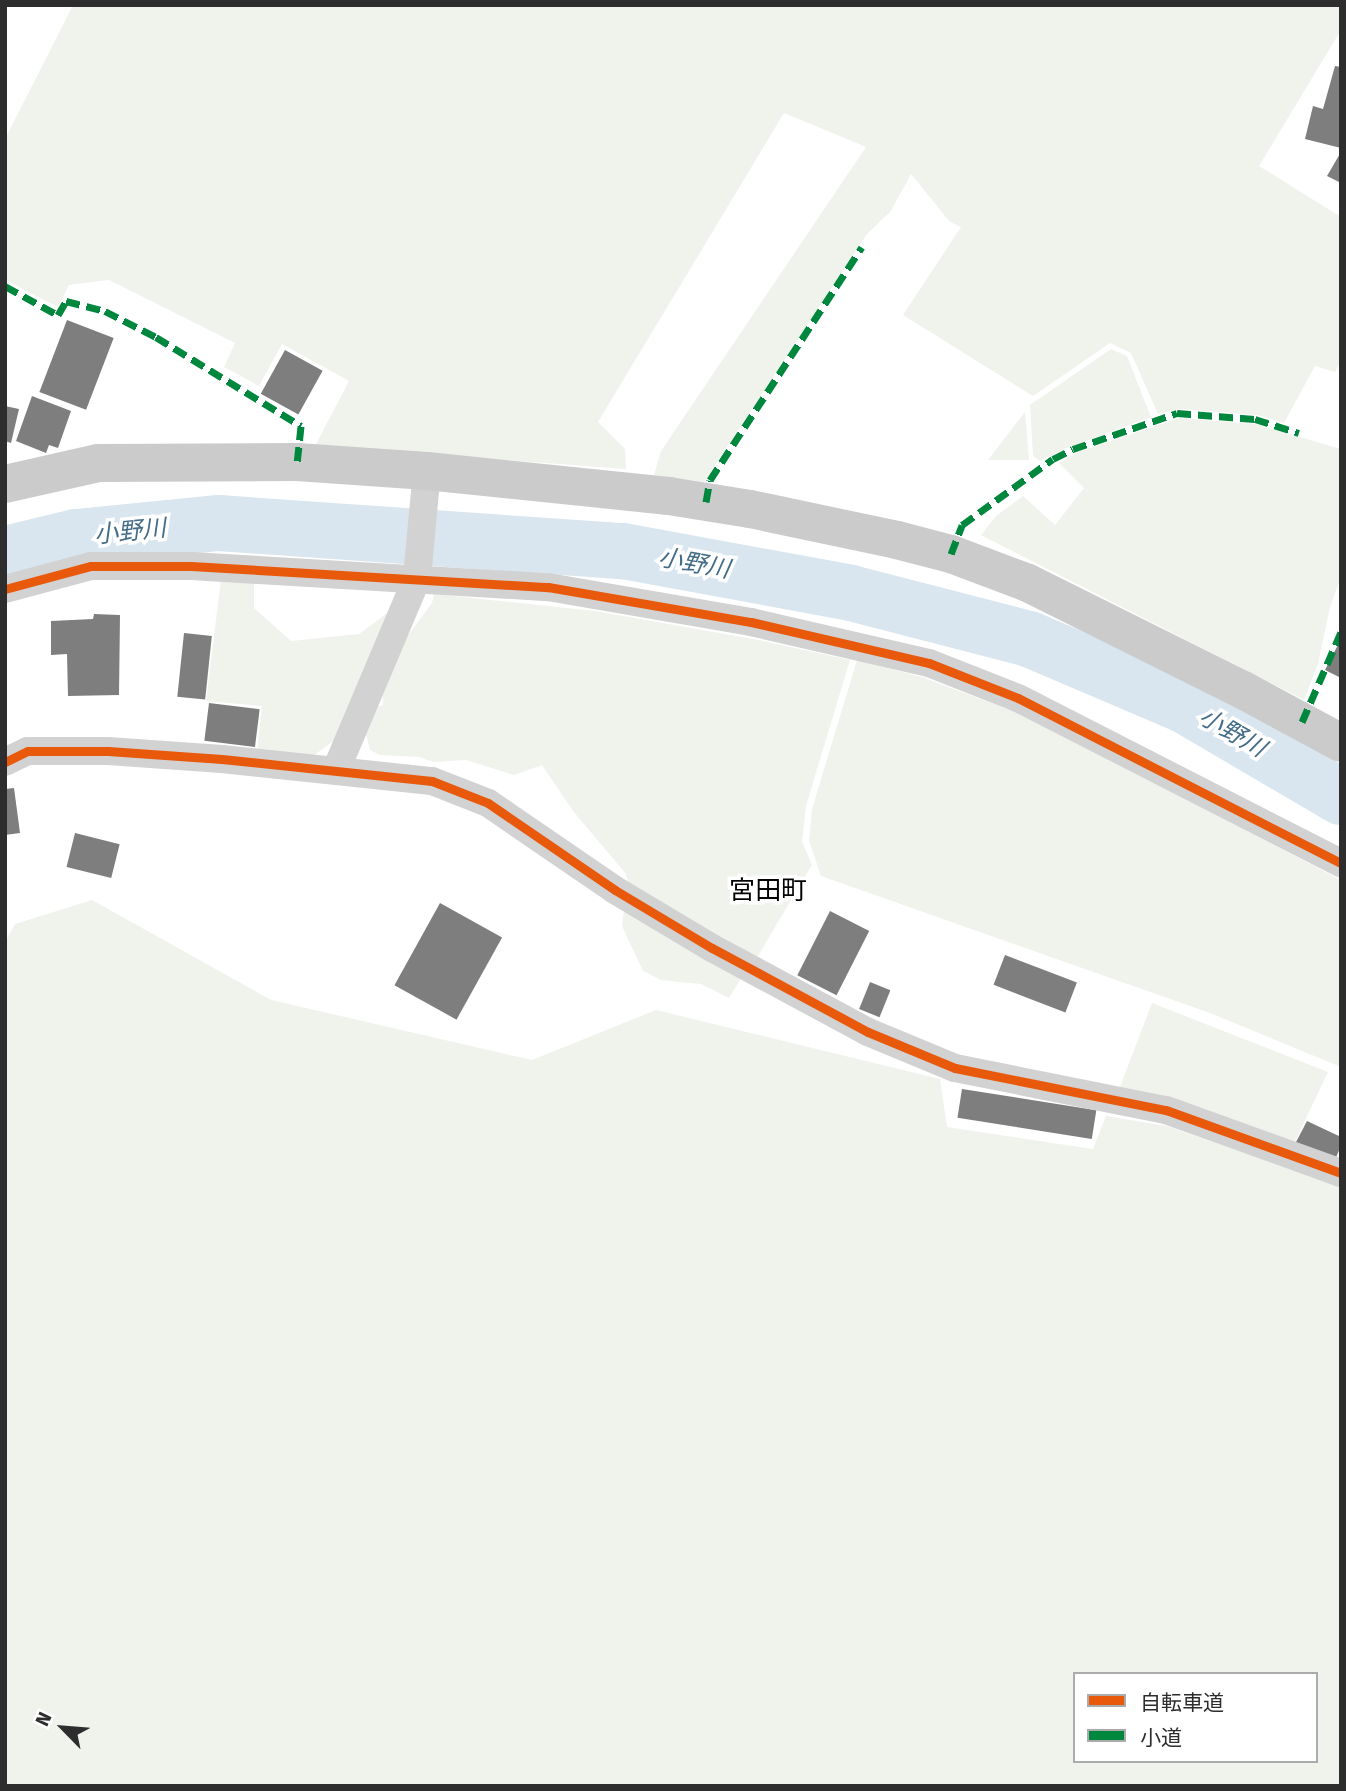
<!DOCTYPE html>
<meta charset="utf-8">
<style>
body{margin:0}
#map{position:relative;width:1346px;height:1791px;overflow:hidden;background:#fff;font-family:"Fira Sans","Noto Sans JP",sans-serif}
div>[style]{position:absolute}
.green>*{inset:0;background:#f0f3ec}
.river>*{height:56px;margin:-28px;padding:0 28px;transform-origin:28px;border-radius:28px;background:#d9e6ef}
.building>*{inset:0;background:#7e7e7e;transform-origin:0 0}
.street>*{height:28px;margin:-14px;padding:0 14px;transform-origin:14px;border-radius:14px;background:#d2d2d2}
.secondary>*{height:38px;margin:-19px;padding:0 19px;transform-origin:19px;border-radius:19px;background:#cbcbcb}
.quiet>*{height:7px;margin-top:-3.5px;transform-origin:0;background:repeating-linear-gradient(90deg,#00873e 0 14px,transparent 0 21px)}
.cycleway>*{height:9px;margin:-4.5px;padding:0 4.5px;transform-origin:4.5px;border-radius:4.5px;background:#e8590c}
span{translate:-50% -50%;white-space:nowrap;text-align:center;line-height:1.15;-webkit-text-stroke:7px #fff;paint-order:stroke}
.water-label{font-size:24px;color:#426c88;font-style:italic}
.quarter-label{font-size:26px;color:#000}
.frame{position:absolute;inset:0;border:7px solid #2d2d2d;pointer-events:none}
.legend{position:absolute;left:1073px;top:1672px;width:245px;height:91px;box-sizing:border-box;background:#fff;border:2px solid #ababab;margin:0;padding:9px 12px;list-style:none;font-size:21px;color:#2d2d2d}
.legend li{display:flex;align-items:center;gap:14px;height:35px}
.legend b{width:35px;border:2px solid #ababab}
.north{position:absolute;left:28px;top:1693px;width:70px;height:70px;-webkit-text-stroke:5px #fff;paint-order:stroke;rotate:295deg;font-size:19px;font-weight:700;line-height:28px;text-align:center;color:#2d2d2d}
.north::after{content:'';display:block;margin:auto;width:24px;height:32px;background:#2d2d2d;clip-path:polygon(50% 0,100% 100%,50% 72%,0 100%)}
</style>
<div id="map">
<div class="green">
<div style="clip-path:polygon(73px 5px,1341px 5px,1341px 30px,1259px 166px,1341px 217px,1341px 361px,1335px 372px,1315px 366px,1284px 423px,1257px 415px,1180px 409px,1158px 414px,1131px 353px,1110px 343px,1033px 396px,903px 315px,961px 227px,950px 222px,911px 174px,891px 211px,867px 234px,704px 482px,654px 475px,661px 451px,866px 147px,784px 113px,598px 422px,625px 449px,626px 469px,315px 446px,349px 381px,282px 344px,259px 386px,224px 367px,235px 343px,109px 280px,69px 285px,58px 307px,5px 280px,5px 139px)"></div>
<div style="clip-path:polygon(1111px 349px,1127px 356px,1151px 417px,1064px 449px,1040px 461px,1033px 456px,1030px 405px)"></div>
<div style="clip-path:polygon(1025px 412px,1029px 460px,988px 460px)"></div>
<div style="clip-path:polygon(1179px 418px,1255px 424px,1341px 449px,1341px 577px,1330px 607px,1318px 664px,1304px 700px,981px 535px,996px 516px,1023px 496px,1055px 525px,1084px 488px,1059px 463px,1078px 452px)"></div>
<div style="clip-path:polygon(221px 579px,254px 581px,254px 608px,291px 641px,359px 634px,390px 611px,335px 740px,310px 758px,257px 753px,262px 706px,206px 701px)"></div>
<div style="clip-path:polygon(434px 594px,595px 611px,759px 640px,850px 660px,806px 806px,802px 841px,812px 865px,755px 961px,630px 890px,626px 874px,573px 811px,542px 765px,514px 775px,466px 760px,433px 762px,419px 757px,380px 755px,370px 750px,365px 731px,373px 708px,383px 705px,382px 691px,401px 645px,432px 603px)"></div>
<div style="clip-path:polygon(857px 660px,922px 677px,1026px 716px,1341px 880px,1341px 1067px,1210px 1013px,821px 876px,809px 841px,812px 809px)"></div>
<div style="clip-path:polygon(evenodd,92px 900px,271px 1000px,532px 1060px,656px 1010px,940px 1079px,947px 1127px,1093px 1149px,1106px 1116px,1167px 1126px,1341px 1187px,1341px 1786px,5px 1786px,5px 942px,15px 924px,92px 900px,1075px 1674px,1316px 1674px,1316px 1761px,1075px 1761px,1075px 1674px)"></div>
<div style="clip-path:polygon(624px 910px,743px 975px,729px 998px,701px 984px,661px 980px,643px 971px,622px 926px)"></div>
<div style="clip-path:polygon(1152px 1003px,1328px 1072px,1292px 1148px,1118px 1092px)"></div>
</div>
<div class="river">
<div style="left:5px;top:554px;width:73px;rotate:-13.5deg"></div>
<div style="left:76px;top:537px;width:144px;rotate:-5.6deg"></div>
<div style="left:219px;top:523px;width:405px;rotate:4deg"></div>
<div style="left:623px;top:551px;width:232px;rotate:10.4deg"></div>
<div style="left:851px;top:593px;width:184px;rotate:14.5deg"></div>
<div style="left:1029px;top:639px;width:171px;rotate:23.1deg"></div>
<div style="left:1186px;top:706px;width:180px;rotate:30.4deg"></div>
</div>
<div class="building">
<div style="clip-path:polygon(1335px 66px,1341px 67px,1341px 148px,1305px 139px,1313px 106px,1323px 109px)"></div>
<div style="clip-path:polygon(1341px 152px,1341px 183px,1327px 176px)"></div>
<div style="left:67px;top:320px;width:50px;height:77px;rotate:21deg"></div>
<div style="left:285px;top:350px;width:43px;height:50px;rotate:29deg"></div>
<div style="clip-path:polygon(32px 396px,71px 411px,58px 448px,49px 445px,46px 453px,16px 441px)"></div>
<div style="clip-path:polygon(5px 406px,19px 409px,11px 443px,5px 441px)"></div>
<div style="clip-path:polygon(94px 614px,120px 615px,119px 695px,68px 696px,67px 654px,51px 655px,51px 621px,93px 619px)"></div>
<div style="left:184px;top:633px;width:28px;height:64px;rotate:6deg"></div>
<div style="clip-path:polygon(1341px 639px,1341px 678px,1325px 670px)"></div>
<div style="left:209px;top:703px;width:51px;height:38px;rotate:7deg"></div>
<div style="clip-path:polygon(14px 788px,20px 833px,5px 835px,5px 789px)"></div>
<div style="left:75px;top:833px;width:46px;height:35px;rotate:14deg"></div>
<div style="left:440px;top:903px;width:71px;height:94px;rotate:29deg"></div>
<div style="left:830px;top:911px;width:44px;height:72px;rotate:27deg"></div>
<div style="left:1005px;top:955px;width:77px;height:32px;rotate:21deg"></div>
<div style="left:870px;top:982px;width:22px;height:29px;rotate:22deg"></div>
<div style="left:962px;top:1089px;width:136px;height:29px;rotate:9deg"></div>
<div style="clip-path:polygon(1307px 1121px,1341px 1137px,1341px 1146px,1334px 1162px,1295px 1144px)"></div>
</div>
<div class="street">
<div style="left:5px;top:589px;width:89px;rotate:-15deg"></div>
<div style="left:91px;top:566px;width:100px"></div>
<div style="left:191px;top:566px;width:358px;rotate:3.4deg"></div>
<div style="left:548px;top:587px;width:206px;rotate:9.8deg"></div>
<div style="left:751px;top:622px;width:183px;rotate:13deg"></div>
<div style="left:929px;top:663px;width:96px;rotate:21.5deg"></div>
<div style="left:1018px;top:698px;width:363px;rotate:27.1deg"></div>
<div style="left:5px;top:762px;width:25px;rotate:-26deg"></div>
<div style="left:28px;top:751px;width:80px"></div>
<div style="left:108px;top:751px;width:114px;rotate:4deg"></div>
<div style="left:222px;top:759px;width:211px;rotate:6deg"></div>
<div style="left:432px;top:781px;width:60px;rotate:21.4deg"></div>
<div style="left:488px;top:803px;width:154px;rotate:34.4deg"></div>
<div style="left:615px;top:890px;width:113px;rotate:30.9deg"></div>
<div style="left:712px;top:948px;width:177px;rotate:28.3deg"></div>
<div style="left:868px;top:1032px;width:94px;rotate:22.5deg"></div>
<div style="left:955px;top:1068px;width:215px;rotate:11.3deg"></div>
<div style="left:1166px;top:1110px;width:186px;rotate:19.8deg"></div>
<div style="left:336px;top:770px;width:208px;rotate:-67.1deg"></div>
<div style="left:417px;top:578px;width:107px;rotate:-84.7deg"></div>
</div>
<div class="secondary">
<div style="left:5px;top:484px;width:95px;rotate:-12.7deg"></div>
<div style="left:98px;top:463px;width:199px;rotate:-0.3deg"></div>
<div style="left:297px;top:462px;width:130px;rotate:4deg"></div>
<div style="left:427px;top:471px;width:243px;rotate:5.9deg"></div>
<div style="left:669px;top:496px;width:82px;rotate:9.1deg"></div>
<div style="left:750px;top:509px;width:150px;rotate:11.9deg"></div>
<div style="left:897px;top:540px;width:56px;rotate:14.5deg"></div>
<div style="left:951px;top:554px;width:82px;rotate:20.6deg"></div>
<div style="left:1028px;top:583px;width:240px;rotate:26.5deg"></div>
<div style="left:1243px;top:690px;width:111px;rotate:28.4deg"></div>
</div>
<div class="quiet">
<div style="left:5px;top:286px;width:60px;rotate:28.7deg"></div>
<div style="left:58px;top:315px;width:16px;rotate:-60deg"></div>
<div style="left:66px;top:301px;width:40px;rotate:14.4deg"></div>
<div style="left:105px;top:311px;width:57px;rotate:27deg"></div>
<div style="left:156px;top:337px;width:170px;rotate:31.5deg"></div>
<div style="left:301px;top:426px;width:36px;rotate:96deg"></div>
<div style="left:706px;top:502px;width:22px;rotate:-80deg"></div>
<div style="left:710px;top:480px;width:278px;rotate:-56.9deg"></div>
<div style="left:951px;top:554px;width:31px;rotate:-69deg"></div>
<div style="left:962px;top:525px;width:112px;rotate:-36deg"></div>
<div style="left:1053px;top:459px;width:22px;rotate:-27deg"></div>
<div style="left:1073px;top:449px;width:110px;rotate:-19.1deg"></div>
<div style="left:1177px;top:413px;width:78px;rotate:4.4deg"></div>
<div style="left:1255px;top:419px;width:46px;rotate:17.7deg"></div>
<div style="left:1302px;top:722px;width:98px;rotate:-66.6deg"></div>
</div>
<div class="cycleway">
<div style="left:5px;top:589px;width:89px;rotate:-15deg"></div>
<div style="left:91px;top:566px;width:100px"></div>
<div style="left:191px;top:566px;width:358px;rotate:3.4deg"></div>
<div style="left:548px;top:587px;width:206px;rotate:9.8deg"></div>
<div style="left:751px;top:622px;width:183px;rotate:13deg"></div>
<div style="left:929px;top:663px;width:96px;rotate:21.5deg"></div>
<div style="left:1018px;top:698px;width:363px;rotate:27.1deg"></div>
<div style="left:5px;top:762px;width:25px;rotate:-26deg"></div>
<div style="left:28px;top:751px;width:80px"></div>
<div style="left:108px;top:751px;width:114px;rotate:4deg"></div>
<div style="left:222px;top:759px;width:211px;rotate:6deg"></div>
<div style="left:432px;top:781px;width:60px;rotate:21.4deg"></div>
<div style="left:488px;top:803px;width:154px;rotate:34.4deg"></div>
<div style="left:615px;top:890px;width:113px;rotate:30.9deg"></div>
<div style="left:712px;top:948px;width:177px;rotate:28.3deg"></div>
<div style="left:868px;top:1032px;width:94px;rotate:22.5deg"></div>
<div style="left:955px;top:1068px;width:215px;rotate:11.3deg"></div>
<div style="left:1166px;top:1110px;width:186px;rotate:19.8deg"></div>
</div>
<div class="water-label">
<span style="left:130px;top:532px;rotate:-6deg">小野川</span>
<span style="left:694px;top:564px;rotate:10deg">小野川</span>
<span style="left:1232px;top:733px;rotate:30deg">小野川</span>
</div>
<div class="quarter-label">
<span style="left:768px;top:891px">宮田町</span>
</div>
<div class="frame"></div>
<ul class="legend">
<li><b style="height:9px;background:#e8590c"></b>自転車道</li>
<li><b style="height:9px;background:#00873e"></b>小道</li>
</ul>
<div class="north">N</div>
</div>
